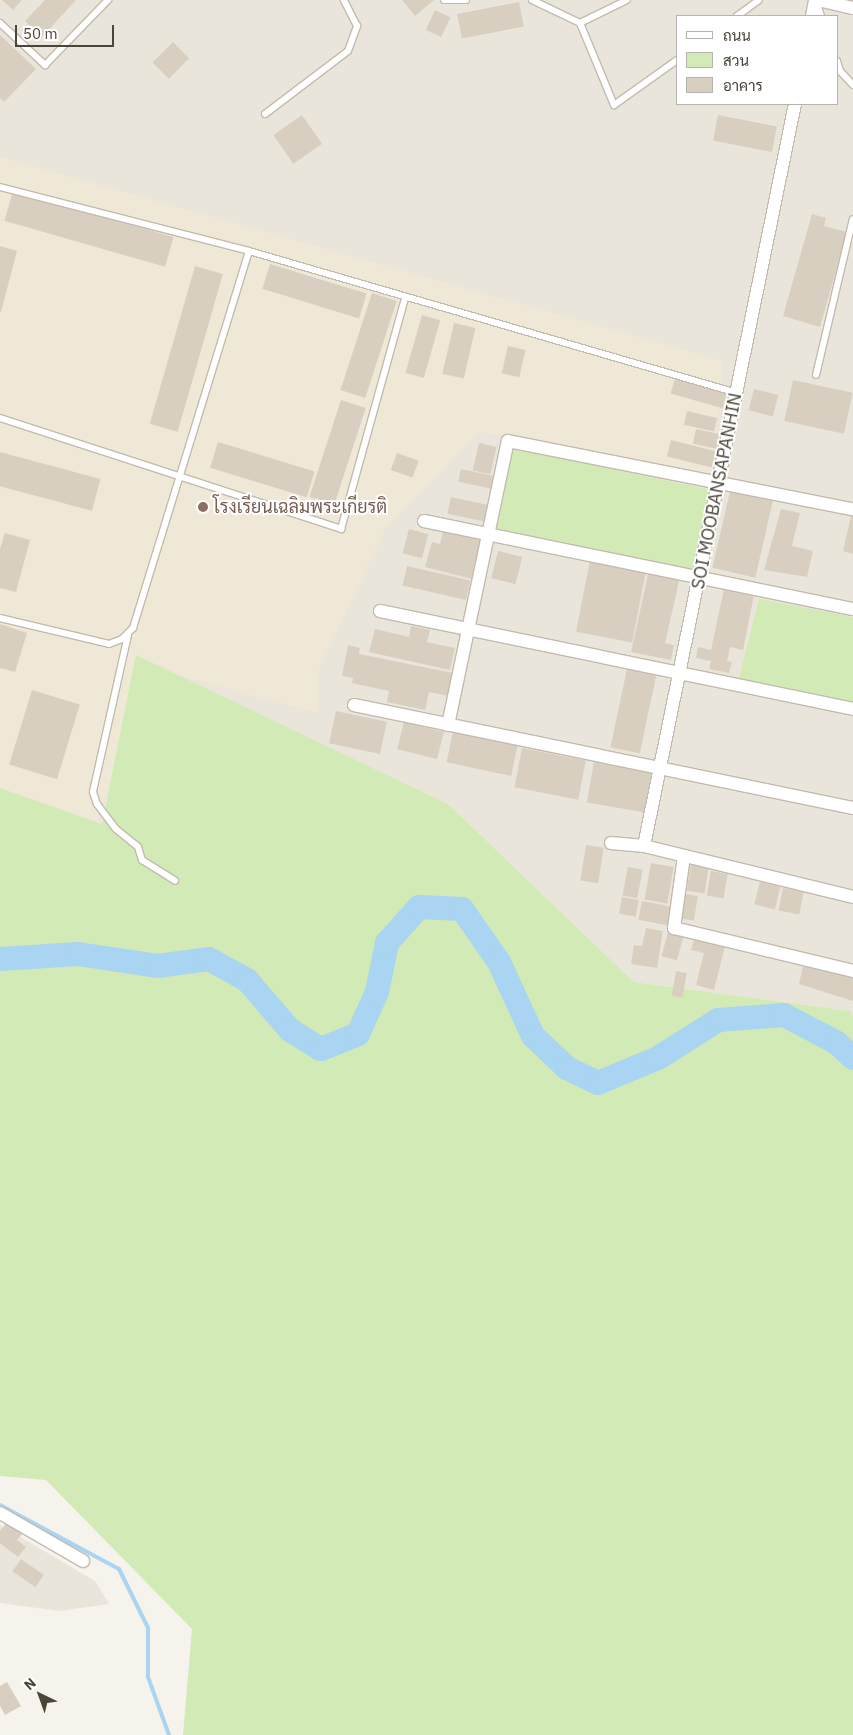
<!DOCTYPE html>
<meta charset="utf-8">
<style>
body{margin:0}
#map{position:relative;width:853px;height:1735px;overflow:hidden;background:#f6f3ec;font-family:"IBM Plex Sans",Sarabun,sans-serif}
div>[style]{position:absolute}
.residential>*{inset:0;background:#eae5da}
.education>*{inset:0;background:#efe8d6}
.green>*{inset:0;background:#d2eab5;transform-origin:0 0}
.stream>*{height:4px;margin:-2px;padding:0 2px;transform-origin:2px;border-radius:2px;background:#a9d4f2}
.river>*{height:24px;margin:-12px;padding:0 12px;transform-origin:12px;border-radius:12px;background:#a9d4f2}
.building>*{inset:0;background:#d8cfc1;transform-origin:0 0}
.roads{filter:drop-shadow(1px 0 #c2bbae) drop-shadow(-1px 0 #c2bbae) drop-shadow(0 1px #c2bbae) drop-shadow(0 -1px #c2bbae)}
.service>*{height:6px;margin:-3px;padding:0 3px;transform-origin:3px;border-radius:3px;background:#fff}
.minor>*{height:12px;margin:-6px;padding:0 6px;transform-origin:6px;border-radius:6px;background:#fff}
.dots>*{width:14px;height:14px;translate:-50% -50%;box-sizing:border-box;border:2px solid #fff;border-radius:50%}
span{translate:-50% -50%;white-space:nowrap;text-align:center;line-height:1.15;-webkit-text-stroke:4px #fff;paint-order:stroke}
.street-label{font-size:18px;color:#4b4439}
.education-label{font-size:18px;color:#785e54}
.left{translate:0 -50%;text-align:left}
.legend{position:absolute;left:676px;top:15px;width:162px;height:90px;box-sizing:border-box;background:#fff;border:1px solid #b7b4b0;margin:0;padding:6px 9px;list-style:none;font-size:15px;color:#4b4439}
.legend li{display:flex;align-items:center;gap:10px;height:25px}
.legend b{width:25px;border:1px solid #b7b4b0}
.north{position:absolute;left:15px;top:1670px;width:50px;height:50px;-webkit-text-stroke:4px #fff;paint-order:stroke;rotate:318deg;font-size:14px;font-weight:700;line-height:20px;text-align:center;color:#4b4439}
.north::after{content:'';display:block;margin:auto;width:18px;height:22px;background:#4b4439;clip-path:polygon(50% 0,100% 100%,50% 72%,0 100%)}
.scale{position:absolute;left:15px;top:25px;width:99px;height:22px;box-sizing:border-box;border:2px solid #4b4439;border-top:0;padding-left:6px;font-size:15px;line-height:18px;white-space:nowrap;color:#4b4439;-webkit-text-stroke:4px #fff;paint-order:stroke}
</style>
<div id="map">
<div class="residential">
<div style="clip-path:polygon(evenodd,0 0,853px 0,853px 1016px,849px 1011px,634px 982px,448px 804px,136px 656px,102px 824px,0 788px,0 0,677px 16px,837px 16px,837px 104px,677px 104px,677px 16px)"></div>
<div style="clip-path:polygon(0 1525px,95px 1581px,109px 1604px,60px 1611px,0 1603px)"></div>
</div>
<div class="education">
<div style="clip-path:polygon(0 157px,723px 361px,712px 476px,479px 432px,385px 529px,318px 671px,318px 713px,144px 666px,95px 830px,0 796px)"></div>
</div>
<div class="green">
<div style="left:513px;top:448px;width:202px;height:82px;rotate:12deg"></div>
<div style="clip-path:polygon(759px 599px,853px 617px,853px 702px,739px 678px)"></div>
<div style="clip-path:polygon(136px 655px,448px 804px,634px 982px,850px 1011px,853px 1016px,853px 1735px,183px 1735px,192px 1629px,46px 1480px,0 1476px,0 788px,102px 824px)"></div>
</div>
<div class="stream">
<div style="left:0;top:1505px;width:135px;rotate:28.3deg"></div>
<div style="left:119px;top:1569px;width:66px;rotate:63.8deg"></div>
<div style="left:148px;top:1628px;width:49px;rotate:90deg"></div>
<div style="left:148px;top:1677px;width:62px;rotate:70.1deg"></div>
</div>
<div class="river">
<div style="left:0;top:959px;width:78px;rotate:-3.7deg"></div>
<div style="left:78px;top:954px;width:80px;rotate:8.6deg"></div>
<div style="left:157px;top:966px;width:52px;rotate:-7.7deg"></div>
<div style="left:209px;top:959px;width:43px;rotate:28.9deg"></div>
<div style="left:247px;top:980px;width:66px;rotate:49.3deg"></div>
<div style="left:290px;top:1030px;width:36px;rotate:32deg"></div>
<div style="left:321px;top:1049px;width:40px;rotate:-22deg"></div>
<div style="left:358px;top:1034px;width:46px;rotate:-65.7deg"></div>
<div style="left:377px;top:992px;width:50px;rotate:-78.5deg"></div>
<div style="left:387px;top:943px;width:48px;rotate:-48.4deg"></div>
<div style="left:419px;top:907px;width:43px;rotate:2.7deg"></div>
<div style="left:462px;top:909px;width:65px;rotate:55.1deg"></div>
<div style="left:499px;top:962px;width:81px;rotate:65.3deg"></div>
<div style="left:533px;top:1036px;width:47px;rotate:43.3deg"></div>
<div style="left:567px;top:1068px;width:34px;rotate:26deg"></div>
<div style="left:598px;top:1083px;width:65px;rotate:-22.6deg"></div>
<div style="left:658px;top:1058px;width:71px;rotate:-32.3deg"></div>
<div style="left:718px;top:1020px;width:66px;rotate:-4.3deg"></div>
<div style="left:784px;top:1015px;width:60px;rotate:27.8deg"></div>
<div style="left:837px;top:1043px;width:22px;rotate:43deg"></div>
</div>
<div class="building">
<div style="clip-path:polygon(2px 0,22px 0,13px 10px)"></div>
<div style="clip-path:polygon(45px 0,76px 0,42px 37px,25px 21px)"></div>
<div style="clip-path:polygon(402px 0,434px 0,415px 16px)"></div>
<div style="left:519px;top:2px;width:25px;height:63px;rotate:79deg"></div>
<div style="left:435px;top:10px;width:17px;height:22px;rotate:25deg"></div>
<div style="clip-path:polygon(0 35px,36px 69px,4px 102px,0 98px)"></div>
<div style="left:173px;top:42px;width:23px;height:29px;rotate:45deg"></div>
<div style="left:302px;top:115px;width:35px;height:35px;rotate:55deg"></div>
<div style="left:718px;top:115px;width:60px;height:26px;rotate:11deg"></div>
<div style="left:13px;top:191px;width:167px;height:31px;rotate:16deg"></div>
<div style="clip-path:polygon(812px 214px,826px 218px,824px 226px,847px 232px,820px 327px,783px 316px)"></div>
<div style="clip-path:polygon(0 246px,17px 251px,1px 312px,0 311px)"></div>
<div style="left:270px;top:264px;width:101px;height:26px;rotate:17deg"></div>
<div style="left:195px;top:266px;width:29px;height:164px;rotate:16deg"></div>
<div style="left:372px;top:293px;width:26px;height:102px;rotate:18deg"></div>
<div style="left:422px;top:315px;width:19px;height:60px;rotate:16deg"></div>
<div style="left:454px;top:323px;width:22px;height:52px;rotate:13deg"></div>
<div style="left:508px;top:346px;width:18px;height:28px;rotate:13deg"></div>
<div style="left:675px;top:378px;width:54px;height:16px;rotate:16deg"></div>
<div style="left:793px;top:380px;width:61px;height:42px;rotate:12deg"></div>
<div style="left:754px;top:389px;width:25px;height:22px;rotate:14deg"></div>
<div style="left:341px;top:400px;width:26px;height:102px;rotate:18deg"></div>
<div style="left:687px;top:411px;width:31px;height:14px;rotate:13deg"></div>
<div style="left:696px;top:429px;width:24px;height:15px;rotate:12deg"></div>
<div style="left:671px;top:440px;width:46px;height:17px;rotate:14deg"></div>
<div style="left:218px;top:442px;width:101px;height:27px;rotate:17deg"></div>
<div style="left:479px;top:443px;width:18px;height:28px;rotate:13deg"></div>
<div style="left:0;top:452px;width:104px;height:33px;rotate:15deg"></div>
<div style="left:397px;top:453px;width:23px;height:18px;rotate:20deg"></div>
<div style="left:461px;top:469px;width:33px;height:13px;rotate:12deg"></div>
<div style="left:731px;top:487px;width:44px;height:83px;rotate:13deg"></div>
<div style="left:451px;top:497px;width:38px;height:17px;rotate:12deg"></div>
<div style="clip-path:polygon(781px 509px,800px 513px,792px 546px,813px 551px,807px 577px,764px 570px)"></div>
<div style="clip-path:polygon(851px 516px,853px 516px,853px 554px,843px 551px)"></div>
<div style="clip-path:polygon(444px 528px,483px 538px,472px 579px,425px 567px,432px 542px,440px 544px)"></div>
<div style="left:409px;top:529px;width:20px;height:25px;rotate:15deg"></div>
<div style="clip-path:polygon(5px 533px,30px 540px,16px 592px,0 588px,0 549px)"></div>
<div style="left:498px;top:551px;width:25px;height:28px;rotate:14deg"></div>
<div style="left:590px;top:560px;width:57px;height:73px;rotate:11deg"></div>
<div style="left:407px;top:566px;width:65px;height:20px;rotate:13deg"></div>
<div style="clip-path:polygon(649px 570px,680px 577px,665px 643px,674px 645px,671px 660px,631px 652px)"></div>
<div style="clip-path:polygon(724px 589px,754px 595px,743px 650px,730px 647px,727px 661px,732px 662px,729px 673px,709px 669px,711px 661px,696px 658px,698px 647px,711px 650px)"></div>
<div style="clip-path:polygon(0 624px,27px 633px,15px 672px,0 668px)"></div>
<div style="clip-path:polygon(411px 626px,430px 630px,427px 642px,455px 648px,450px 670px,369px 652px,375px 629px,409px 637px)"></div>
<div style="clip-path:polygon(348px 645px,360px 648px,359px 654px,453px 673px,448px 696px,429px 692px,425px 710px,387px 702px,389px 691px,352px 683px,353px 678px,342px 676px)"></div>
<div style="left:627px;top:669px;width:30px;height:80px;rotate:12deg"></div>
<div style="left:32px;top:690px;width:50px;height:78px;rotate:17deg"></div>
<div style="left:336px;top:711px;width:52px;height:33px;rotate:12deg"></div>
<div style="left:404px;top:722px;width:41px;height:28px;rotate:14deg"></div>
<div style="left:453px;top:732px;width:66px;height:31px;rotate:12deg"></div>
<div style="left:522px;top:748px;width:65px;height:40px;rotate:11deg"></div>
<div style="left:594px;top:762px;width:59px;height:41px;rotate:10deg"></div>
<div style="left:586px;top:845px;width:18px;height:36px;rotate:9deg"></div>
<div style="left:651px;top:863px;width:23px;height:37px;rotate:10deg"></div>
<div style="left:691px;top:864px;width:18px;height:27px;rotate:9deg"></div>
<div style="left:628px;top:867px;width:15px;height:29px;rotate:11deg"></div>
<div style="left:711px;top:871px;width:17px;height:25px;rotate:10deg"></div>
<div style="left:760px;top:882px;width:21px;height:23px;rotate:14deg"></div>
<div style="left:783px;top:888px;width:21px;height:23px;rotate:11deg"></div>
<div style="left:686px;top:894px;width:12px;height:25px;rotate:9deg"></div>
<div style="left:622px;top:897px;width:17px;height:17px;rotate:10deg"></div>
<div style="left:642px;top:901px;width:32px;height:19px;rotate:11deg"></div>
<div style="clip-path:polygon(646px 928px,663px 931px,657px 968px,631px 964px,634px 945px,642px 946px)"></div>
<div style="left:668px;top:932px;width:16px;height:25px;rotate:15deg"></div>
<div style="clip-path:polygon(696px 934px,726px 942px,714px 990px,696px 985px,704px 953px,691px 950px)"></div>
<div style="clip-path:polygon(804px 962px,853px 975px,853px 1001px,799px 984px)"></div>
<div style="left:676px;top:971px;width:11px;height:25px;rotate:10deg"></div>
<div style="clip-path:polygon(7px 1522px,23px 1533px,17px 1540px,26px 1547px,18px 1557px,0 1543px,0 1531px)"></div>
<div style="left:21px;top:1559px;width:28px;height:15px;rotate:35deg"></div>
<div style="clip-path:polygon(7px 1682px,21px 1706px,5px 1715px,0 1706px,0 1686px)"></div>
</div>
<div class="roads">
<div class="service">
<div style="left:444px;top:0;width:22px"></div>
<div style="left:532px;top:0;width:53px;rotate:25.6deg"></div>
<div style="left:580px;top:23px;width:89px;rotate:67.5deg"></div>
<div style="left:614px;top:105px;width:77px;rotate:-35.5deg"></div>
<div style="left:817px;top:3px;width:14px;rotate:73deg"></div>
<div style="left:737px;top:16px;width:27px;rotate:-36deg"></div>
<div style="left:0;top:23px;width:62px;rotate:43deg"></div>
<div style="left:45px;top:65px;width:91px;rotate:-45.9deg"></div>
<div style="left:580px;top:23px;width:52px;rotate:-26.1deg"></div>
<div style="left:837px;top:61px;width:10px;rotate:73deg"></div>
<div style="left:840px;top:71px;width:19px;rotate:47deg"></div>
<div style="left:265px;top:114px;width:104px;rotate:-37.2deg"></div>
<div style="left:348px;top:51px;width:27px;rotate:-70deg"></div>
<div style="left:357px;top:26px;width:29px;rotate:-117deg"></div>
<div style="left:0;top:187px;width:257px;rotate:14.4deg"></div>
<div style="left:249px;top:251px;width:508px;rotate:16.22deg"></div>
<div style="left:816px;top:375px;width:160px;rotate:-76.7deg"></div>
<div style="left:0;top:418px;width:359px;rotate:18deg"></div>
<div style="left:341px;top:529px;width:240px;rotate:-74.5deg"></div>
<div style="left:0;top:618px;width:112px;rotate:13.4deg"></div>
<div style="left:109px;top:644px;width:14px;rotate:-21deg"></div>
<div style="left:122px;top:639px;width:16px;rotate:-45deg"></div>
<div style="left:133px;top:628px;width:394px;rotate:-72.9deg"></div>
<div style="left:128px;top:635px;width:161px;rotate:102.6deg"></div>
<div style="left:93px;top:792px;width:13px;rotate:72deg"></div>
<div style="left:97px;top:804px;width:31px;rotate:53deg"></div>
<div style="left:116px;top:829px;width:28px;rotate:39deg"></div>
<div style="left:138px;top:847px;width:14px;rotate:73deg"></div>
<div style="left:142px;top:860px;width:39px;rotate:32deg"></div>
</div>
<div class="minor">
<div style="left:818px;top:0;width:36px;rotate:13deg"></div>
<div style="left:812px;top:16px;width:16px;rotate:-79deg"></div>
<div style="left:424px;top:521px;width:438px;rotate:11.6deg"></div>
<div style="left:380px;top:611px;width:483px;rotate:11.7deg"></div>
<div style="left:354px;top:705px;width:510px;rotate:11.66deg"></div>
<div style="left:448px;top:725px;width:290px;rotate:-78.1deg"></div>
<div style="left:508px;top:441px;width:352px;rotate:11.2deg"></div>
<div style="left:611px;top:843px;width:33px;rotate:5deg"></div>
<div style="left:644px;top:846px;width:757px;rotate:-78.5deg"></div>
<div style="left:644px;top:846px;width:215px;rotate:13.7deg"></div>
<div style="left:684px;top:856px;width:73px;rotate:97.9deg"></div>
<div style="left:674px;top:928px;width:184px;rotate:13.5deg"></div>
<div style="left:0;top:1513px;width:96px;rotate:30deg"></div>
</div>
</div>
<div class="dots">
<div style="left:203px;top:507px;background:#8d6e63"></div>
</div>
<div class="street-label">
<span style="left:717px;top:491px;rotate:-79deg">SOI MOOBANSAPANHIN</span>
</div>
<div class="education-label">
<span class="left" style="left:213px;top:507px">โรงเรียนเฉลิมพระเกียรติ</span>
</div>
<ul class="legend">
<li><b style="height:6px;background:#fff"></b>ถนน</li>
<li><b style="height:14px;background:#d2eab5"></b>สวน</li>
<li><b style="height:14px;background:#d8cfc1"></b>อาคาร</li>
</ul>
<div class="north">N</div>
<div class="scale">50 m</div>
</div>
